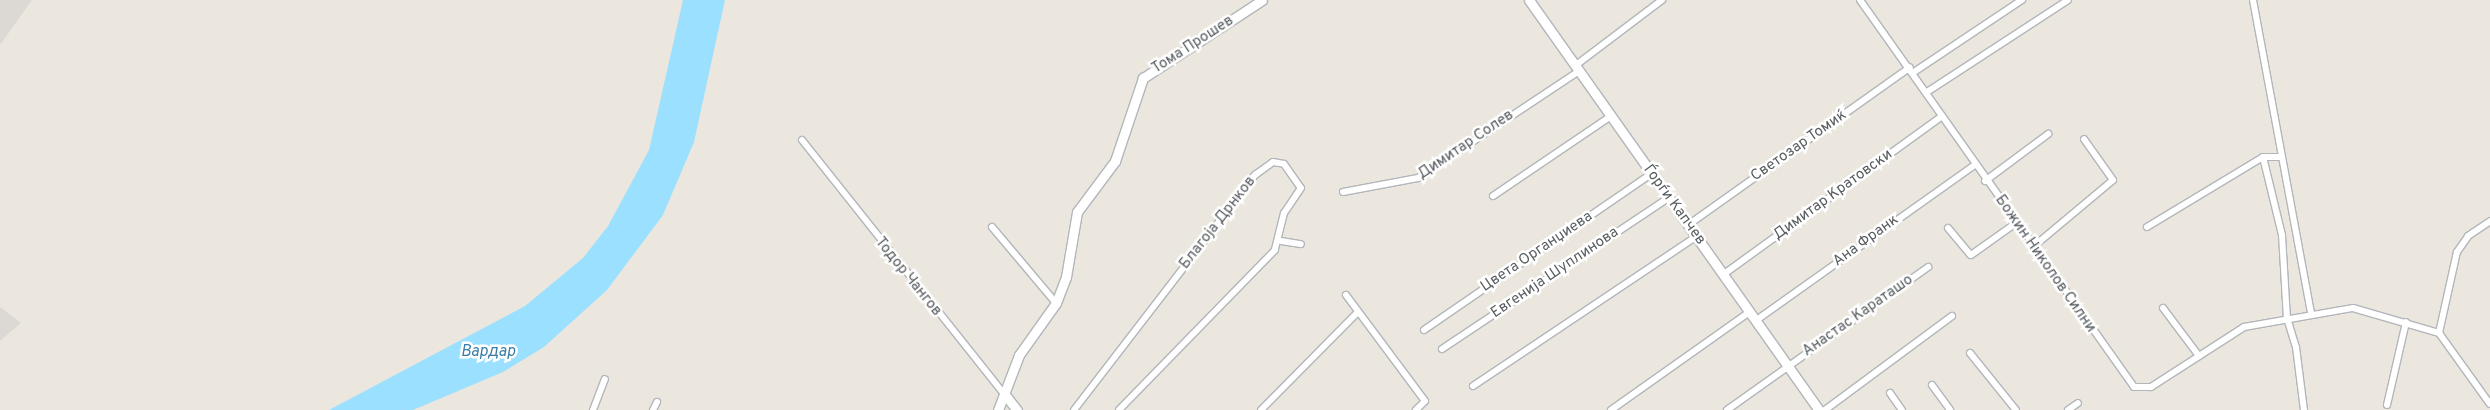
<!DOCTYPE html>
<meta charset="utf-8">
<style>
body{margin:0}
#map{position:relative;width:2490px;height:410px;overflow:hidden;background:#ebe7df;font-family:Overpass,sans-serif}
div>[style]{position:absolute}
.industrial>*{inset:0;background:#dcd9d4}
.water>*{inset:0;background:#9be0ff}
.roads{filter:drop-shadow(1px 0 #b2b6ba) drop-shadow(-1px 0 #b2b6ba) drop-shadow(0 1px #b2b6ba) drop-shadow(0 -1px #b2b6ba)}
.street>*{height:6px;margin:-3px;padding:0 3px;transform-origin:3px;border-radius:3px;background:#fff}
.secondary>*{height:9px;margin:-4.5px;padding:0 4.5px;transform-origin:4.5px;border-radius:4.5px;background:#fff}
span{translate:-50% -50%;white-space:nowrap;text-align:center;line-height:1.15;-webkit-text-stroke:5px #fff;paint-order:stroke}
.street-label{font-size:15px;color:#585d60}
.water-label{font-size:16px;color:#387ca7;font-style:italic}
</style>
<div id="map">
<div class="industrial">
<div style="clip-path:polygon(0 0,32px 0,0 45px)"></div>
<div style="clip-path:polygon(0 307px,21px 323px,0 341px)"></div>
</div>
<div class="water">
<div style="clip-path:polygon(683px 0,725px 0,694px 142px,663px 215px,607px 290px,544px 347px,503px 372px,413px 410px,329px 410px,525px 306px,583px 258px,608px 226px,649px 150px)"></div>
</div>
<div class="roads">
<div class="street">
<div style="left:1860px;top:0;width:474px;rotate:54.7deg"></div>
<div style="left:2134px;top:387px;width:17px"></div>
<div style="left:2151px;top:387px;width:111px;rotate:-32.8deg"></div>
<div style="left:2244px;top:327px;width:111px;rotate:-9.9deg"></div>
<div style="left:2353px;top:308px;width:90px;rotate:16.2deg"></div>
<div style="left:2439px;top:333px;width:87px;rotate:54.3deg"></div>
<div style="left:2253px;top:0;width:317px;rotate:79.5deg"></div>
<div style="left:1576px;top:65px;width:108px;rotate:-37.1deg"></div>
<div style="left:1914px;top:72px;width:130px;rotate:-33.7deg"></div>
<div style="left:1927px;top:92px;width:168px;rotate:-33.1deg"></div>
<div style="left:802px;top:140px;width:326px;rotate:51.5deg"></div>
<div style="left:2263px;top:157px;width:18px"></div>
<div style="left:1985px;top:181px;width:79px;rotate:-36.7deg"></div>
<div style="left:1343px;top:192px;width:76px;rotate:-10.6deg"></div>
<div style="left:1418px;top:178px;width:193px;rotate:-33.6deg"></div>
<div style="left:1493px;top:196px;width:143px;rotate:-34.1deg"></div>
<div style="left:1688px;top:225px;width:272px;rotate:-35.4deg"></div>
<div style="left:992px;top:227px;width:99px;rotate:49.9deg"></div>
<div style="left:2147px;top:227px;width:135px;rotate:-31.1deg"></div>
<div style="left:2263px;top:157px;width:80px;rotate:76.3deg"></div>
<div style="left:2282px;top:235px;width:83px;rotate:86.6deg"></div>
<div style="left:2287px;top:318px;width:30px;rotate:73deg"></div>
<div style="left:2296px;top:347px;width:64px;rotate:82.8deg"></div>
<div style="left:1948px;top:228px;width:35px;rotate:50deg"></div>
<div style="left:1971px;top:255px;width:55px;rotate:-35.4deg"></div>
<div style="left:1281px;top:241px;width:20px;rotate:9deg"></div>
<div style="left:2033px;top:247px;width:104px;rotate:-39.9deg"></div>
<div style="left:2113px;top:180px;width:50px;rotate:-125.3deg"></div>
<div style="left:1724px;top:274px;width:269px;rotate:-35.9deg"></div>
<div style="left:1346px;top:295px;width:132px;rotate:53.3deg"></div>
<div style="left:1425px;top:401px;width:13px;rotate:135deg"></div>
<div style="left:2163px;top:308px;width:60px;rotate:53.1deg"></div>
<div style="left:1758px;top:319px;width:266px;rotate:-35.4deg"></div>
<div style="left:1424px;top:330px;width:275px;rotate:-34.5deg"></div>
<div style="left:2439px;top:333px;width:83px;rotate:-77.5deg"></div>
<div style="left:2457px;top:252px;width:19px;rotate:-55deg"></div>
<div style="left:2468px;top:236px;width:27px;rotate:-34deg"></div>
<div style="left:1442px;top:349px;width:272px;rotate:-33.7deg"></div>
<div style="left:1970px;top:353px;width:73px;rotate:51.1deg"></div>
<div style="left:1932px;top:385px;width:31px;rotate:54deg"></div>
<div style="left:1473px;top:386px;width:270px;rotate:-33.8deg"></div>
<div style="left:1890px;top:393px;width:21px;rotate:55deg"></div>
<div style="left:2387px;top:405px;width:85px;rotate:-77.1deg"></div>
<div style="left:593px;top:410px;width:33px;rotate:-69deg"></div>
<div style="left:653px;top:410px;width:9px;rotate:-63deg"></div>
<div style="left:1074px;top:410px;width:297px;rotate:-52.4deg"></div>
<div style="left:1255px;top:175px;width:22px;rotate:-36deg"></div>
<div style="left:1273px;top:162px;width:11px;rotate:10deg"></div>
<div style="left:1284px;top:164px;width:29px;rotate:55deg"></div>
<div style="left:1301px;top:188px;width:30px;rotate:124deg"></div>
<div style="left:1284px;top:213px;width:38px;rotate:104deg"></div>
<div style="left:1275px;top:250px;width:223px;rotate:134.3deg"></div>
<div style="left:1261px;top:410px;width:138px;rotate:-45.3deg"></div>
<div style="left:1611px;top:410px;width:171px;rotate:-35.3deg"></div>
<div style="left:1727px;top:410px;width:247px;rotate:-35.4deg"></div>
<div style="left:1825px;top:410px;width:158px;rotate:-36.5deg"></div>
<div style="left:2068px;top:410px;width:12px;rotate:-35deg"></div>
</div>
<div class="secondary">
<div style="left:1529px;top:0;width:502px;rotate:54.73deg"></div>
<div style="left:1006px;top:396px;width:18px;rotate:52deg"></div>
<div style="left:998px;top:410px;width:59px;rotate:-69.1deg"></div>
<div style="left:1019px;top:355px;width:64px;rotate:-54.6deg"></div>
<div style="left:1056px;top:303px;width:28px;rotate:-69deg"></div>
<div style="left:1066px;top:277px;width:66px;rotate:-80.4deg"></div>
<div style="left:1077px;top:212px;width:64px;rotate:-53.3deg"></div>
<div style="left:1115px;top:161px;width:88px;rotate:-71.4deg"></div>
<div style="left:1143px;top:78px;width:142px;rotate:-33.2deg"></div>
</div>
</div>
<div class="street-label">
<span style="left:1193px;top:45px;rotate:-33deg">Тома Прошев</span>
<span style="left:1466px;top:145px;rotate:-34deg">Димитар Солев</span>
<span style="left:1799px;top:146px;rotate:-35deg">Светозар Томиќ</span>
<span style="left:1833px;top:195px;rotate:-36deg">Димитар Кратовски</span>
<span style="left:1674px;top:205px;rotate:54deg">Ѓорѓи Капчев</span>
<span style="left:1218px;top:223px;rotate:-52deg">Благоја Дрнков</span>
<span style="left:1866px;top:241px;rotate:-36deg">Ана Франк</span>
<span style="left:1537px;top:252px;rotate:-34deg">Цвета Органџиева</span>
<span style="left:2045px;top:264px;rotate:55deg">Божин Николов Силни</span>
<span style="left:1555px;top:273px;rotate:-34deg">Евгенија Шуплинова</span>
<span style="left:908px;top:277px;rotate:51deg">Тодор Чангов</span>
<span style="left:1858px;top:316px;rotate:-35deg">Анастас Караташо</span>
</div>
<div class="water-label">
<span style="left:488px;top:352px">Вардар</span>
</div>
</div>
